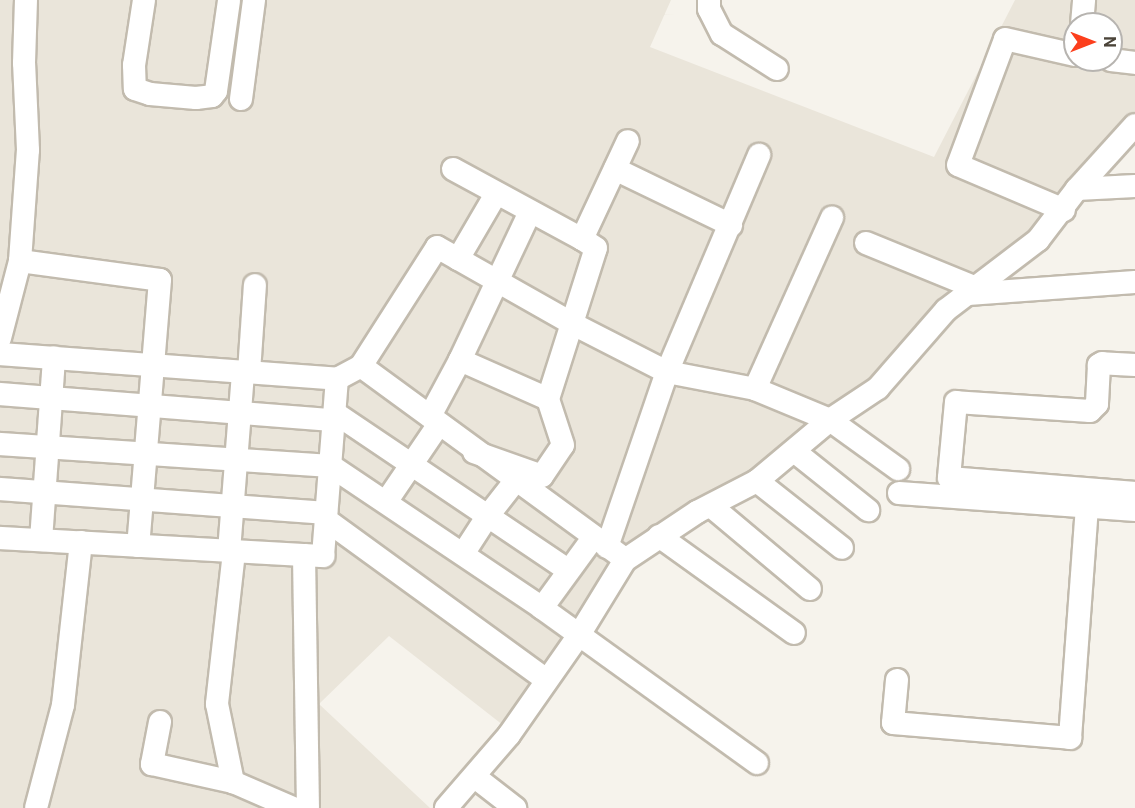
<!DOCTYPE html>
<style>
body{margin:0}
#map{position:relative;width:1135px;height:808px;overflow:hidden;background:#f6f3ec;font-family:Roboto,sans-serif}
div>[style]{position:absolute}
.residential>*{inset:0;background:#eae5da}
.roads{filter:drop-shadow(2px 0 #c2bbae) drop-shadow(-2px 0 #c2bbae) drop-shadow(0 2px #c2bbae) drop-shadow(0 -2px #c2bbae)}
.minor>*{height:22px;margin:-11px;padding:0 11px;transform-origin:11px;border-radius:11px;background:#fff}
span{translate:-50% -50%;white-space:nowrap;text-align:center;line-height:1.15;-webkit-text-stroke:4.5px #fff;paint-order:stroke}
.north{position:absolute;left:1063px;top:12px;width:60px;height:60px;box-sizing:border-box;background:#fff;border:2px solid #b7b4b0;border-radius:50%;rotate:90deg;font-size:16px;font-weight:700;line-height:24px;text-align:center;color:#4b4439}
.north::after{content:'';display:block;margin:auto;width:21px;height:27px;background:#fc3f1d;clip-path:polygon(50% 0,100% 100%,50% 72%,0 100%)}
</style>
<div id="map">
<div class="residential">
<div style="clip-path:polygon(evenodd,0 0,671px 0,650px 47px,934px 157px,1015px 0,1135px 0,1135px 119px,1038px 238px,929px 324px,885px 384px,629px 562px,508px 729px,389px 636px,319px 704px,430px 808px,0 808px,0 0,1075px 24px,1111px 24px,1111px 60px,1075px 60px,1075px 24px)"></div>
</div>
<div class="roads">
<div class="minor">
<div style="left:144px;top:0;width:66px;rotate:98.7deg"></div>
<div style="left:134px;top:65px;width:24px;rotate:88deg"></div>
<div style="left:135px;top:89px;width:16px;rotate:18deg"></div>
<div style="left:150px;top:94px;width:46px;rotate:5deg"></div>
<div style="left:196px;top:98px;width:16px;rotate:-7deg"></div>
<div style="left:212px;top:96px;width:6px;rotate:-51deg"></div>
<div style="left:216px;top:91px;width:91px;rotate:-81.8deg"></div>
<div style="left:709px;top:0;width:9px;rotate:90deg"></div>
<div style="left:709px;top:9px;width:28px;rotate:63deg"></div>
<div style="left:722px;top:34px;width:65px;rotate:32.5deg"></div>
<div style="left:1082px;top:24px;width:24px;rotate:-85deg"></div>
<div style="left:1111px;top:60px;width:24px;rotate:7deg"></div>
<div style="left:241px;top:99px;width:100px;rotate:-82.5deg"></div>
<div style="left:453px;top:169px;width:147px;rotate:28.5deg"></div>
<div style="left:615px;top:169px;width:129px;rotate:25.8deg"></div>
<div style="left:1077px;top:189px;width:58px;rotate:-3deg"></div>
<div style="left:1064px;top:210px;width:115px;rotate:-157deg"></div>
<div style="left:958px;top:165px;width:134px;rotate:-69.5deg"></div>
<div style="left:1005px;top:39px;width:72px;rotate:12.9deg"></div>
<div style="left:866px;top:243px;width:119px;rotate:22.2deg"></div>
<div style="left:458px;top:259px;width:75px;rotate:-59.7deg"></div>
<div style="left:20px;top:261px;width:141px;rotate:7.7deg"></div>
<div style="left:160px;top:280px;width:267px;rotate:94.7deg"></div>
<div style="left:968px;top:294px;width:167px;rotate:-4.1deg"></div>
<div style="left:0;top:338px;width:80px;rotate:-75.4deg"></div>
<div style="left:20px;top:261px;width:111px;rotate:-85.9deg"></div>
<div style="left:28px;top:150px;width:87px;rotate:-92.6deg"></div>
<div style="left:24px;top:63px;width:63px;rotate:-88.2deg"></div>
<div style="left:0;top:354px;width:338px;rotate:4.2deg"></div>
<div style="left:460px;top:360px;width:96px;rotate:23.9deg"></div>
<div style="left:1135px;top:365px;width:33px;rotate:-177deg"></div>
<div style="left:1102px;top:363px;width:4px;rotate:146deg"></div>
<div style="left:1099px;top:365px;width:39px;rotate:93deg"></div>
<div style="left:1097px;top:404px;width:10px;rotate:135deg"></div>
<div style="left:1090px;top:411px;width:134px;rotate:-176.2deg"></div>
<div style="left:956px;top:402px;width:76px;rotate:95.3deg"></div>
<div style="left:949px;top:478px;width:187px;rotate:4.6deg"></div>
<div style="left:361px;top:366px;width:320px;rotate:36.2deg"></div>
<div style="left:249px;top:372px;width:87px;rotate:-86.1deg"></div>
<div style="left:755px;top:389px;width:188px;rotate:-65.8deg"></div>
<div style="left:0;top:394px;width:335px;rotate:4.5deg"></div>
<div style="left:335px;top:413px;width:281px;rotate:34deg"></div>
<div style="left:430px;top:416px;width:64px;rotate:-61.8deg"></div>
<div style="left:460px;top:360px;width:164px;rotate:-64.7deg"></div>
<div style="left:0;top:444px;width:332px;rotate:3.8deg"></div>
<div style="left:331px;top:466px;width:254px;rotate:33.9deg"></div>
<div style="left:542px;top:608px;width:265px;rotate:35.8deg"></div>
<div style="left:794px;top:451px;width:95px;rotate:38.6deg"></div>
<div style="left:474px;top:452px;width:72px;rotate:19.4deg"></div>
<div style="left:542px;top:476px;width:37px;rotate:-56deg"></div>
<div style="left:563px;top:445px;width:48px;rotate:-108.1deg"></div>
<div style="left:548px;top:399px;width:158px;rotate:-72.4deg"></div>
<div style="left:596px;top:248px;width:17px;rotate:-147deg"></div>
<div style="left:582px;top:239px;width:108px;rotate:-64.9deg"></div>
<div style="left:757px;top:481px;width:108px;rotate:38.2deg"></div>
<div style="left:0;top:489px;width:327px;rotate:4.2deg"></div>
<div style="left:899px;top:493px;width:237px;rotate:4.1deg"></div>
<div style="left:386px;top:502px;width:94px;rotate:-55.8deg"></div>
<div style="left:711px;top:506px;width:129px;rotate:40deg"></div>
<div style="left:325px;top:519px;width:274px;rotate:36deg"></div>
<div style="left:659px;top:536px;width:166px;rotate:35.7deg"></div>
<div style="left:0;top:538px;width:324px;rotate:3.2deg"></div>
<div style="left:323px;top:556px;width:178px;rotate:-85.5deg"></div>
<div style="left:337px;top:379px;width:27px;rotate:-28deg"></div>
<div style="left:361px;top:366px;width:141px;rotate:-57.4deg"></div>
<div style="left:437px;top:247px;width:156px;rotate:29.5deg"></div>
<div style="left:573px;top:324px;width:106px;rotate:27.1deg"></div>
<div style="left:667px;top:372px;width:90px;rotate:10.9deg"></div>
<div style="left:755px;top:389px;width:81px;rotate:22.5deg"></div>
<div style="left:830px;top:420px;width:84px;rotate:35.8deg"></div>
<div style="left:41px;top:540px;width:183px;rotate:-85.9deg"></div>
<div style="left:607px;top:547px;width:185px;rotate:-71.1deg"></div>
<div style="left:667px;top:372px;width:236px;rotate:-67deg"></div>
<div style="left:229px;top:551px;width:180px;rotate:-85.5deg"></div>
<div style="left:234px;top:552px;width:153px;rotate:96.4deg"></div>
<div style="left:217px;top:704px;width:80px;rotate:78.4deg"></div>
<div style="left:233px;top:782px;width:65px;rotate:23.4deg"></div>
<div style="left:463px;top:554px;width:44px;rotate:-57deg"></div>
<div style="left:487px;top:517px;width:47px;rotate:-51.9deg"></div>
<div style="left:304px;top:555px;width:253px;rotate:89.1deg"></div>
<div style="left:542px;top:608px;width:87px;rotate:-53.9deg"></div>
<div style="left:897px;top:680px;width:43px;rotate:95.3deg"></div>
<div style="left:893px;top:723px;width:178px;rotate:4.8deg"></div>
<div style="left:1070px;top:738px;width:231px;rotate:-85.8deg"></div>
<div style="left:160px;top:722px;width:43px;rotate:100.8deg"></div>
<div style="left:152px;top:764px;width:83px;rotate:12.5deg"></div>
<div style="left:475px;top:777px;width:51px;rotate:37.8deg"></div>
<div style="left:36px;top:808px;width:106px;rotate:-75.3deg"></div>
<div style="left:63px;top:705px;width:164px;rotate:-83.7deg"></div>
<div style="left:446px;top:808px;width:96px;rotate:-49.2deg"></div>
<div style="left:509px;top:735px;width:122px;rotate:-55deg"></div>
<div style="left:579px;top:635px;width:88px;rotate:-58.5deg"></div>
<div style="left:625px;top:560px;width:87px;rotate:-33.7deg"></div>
<div style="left:697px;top:512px;width:68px;rotate:-27.3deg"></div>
<div style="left:757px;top:481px;width:95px;rotate:-39.9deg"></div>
<div style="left:830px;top:420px;width:58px;rotate:-33.7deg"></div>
<div style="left:878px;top:388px;width:103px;rotate:-48.9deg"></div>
<div style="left:946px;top:310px;width:116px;rotate:-37.3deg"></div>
<div style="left:1038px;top:240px;width:64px;rotate:-52.6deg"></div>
<div style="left:1077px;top:189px;width:86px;rotate:-47.8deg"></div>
</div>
</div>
<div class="north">N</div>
</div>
